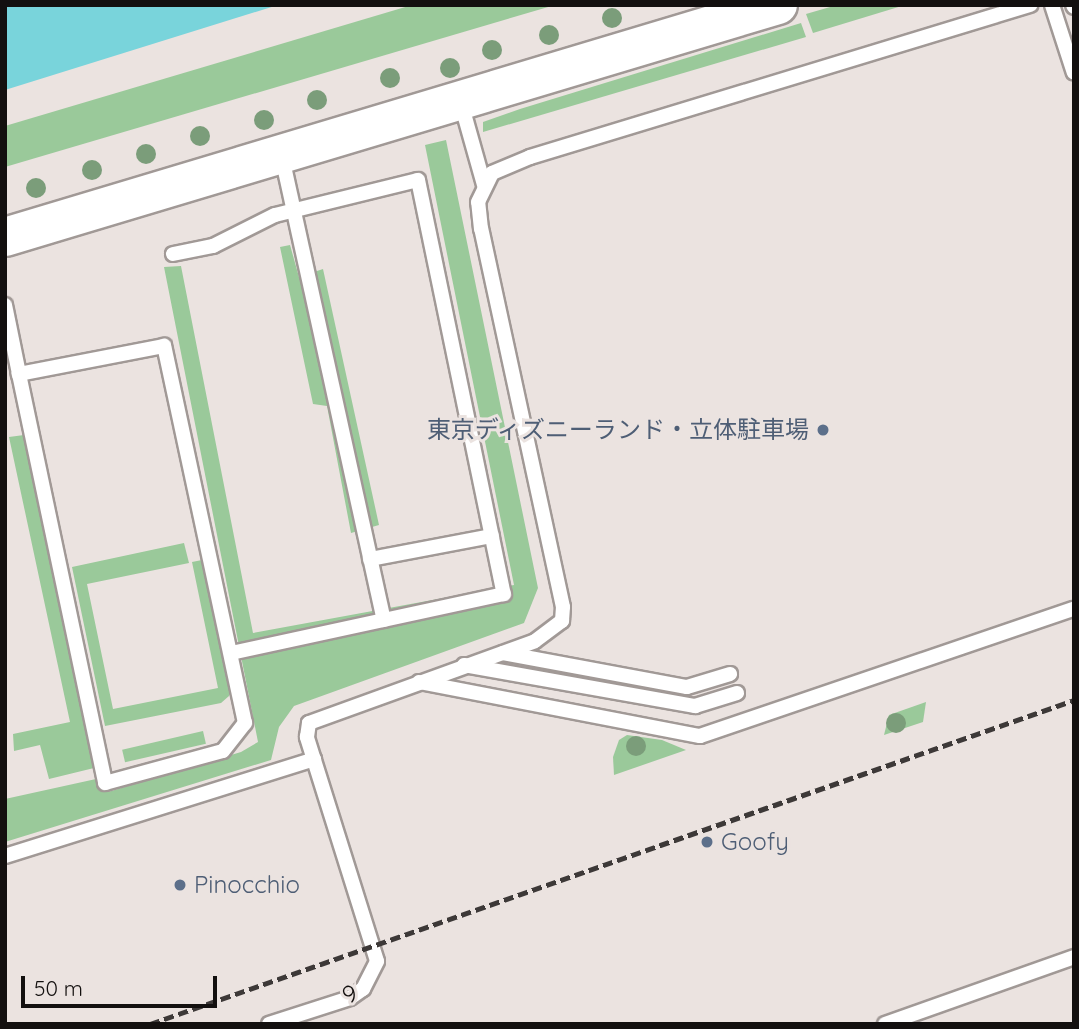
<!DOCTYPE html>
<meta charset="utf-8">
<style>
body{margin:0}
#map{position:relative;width:1079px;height:1029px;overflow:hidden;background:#ebe3e0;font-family:Quicksand,"Noto Sans JP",sans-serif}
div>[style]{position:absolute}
.green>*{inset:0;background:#9ac99a;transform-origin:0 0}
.water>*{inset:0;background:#79d4db}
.roads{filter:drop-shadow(2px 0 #a19996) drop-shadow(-2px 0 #a19996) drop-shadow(0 2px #a19996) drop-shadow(0 -2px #a19996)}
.lane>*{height:14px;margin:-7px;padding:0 7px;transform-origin:7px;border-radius:7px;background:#fff}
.secondary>*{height:38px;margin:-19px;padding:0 19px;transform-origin:19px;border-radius:19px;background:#fff}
.rail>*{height:5px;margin-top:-2.5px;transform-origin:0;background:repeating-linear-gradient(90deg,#3d3938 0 10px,transparent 0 15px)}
.trees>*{width:20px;height:20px;margin:-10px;border-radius:50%;background:#7b9d7a}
.dots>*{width:19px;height:19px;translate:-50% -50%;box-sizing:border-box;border:4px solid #ebe3e0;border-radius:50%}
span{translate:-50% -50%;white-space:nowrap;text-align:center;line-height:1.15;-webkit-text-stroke:6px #ebe3e0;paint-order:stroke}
.service-label{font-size:24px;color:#4e5e75}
.right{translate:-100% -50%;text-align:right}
.left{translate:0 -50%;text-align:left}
.street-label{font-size:24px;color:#13100f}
.frame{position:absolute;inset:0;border:7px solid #13100f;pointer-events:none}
.scale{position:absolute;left:21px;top:976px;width:196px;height:32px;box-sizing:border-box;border:4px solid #13100f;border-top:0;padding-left:9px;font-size:21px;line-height:24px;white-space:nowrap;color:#13100f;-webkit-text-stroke:5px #ebe3e0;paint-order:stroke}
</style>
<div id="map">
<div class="green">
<div style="clip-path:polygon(412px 5px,555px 5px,5px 167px,5px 126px)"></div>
<div style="clip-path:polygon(837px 5px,905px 5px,813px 33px,806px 14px)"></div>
<div style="clip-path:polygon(801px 23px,806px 37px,483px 132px,483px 122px,520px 109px)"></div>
<div style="clip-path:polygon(446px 140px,538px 588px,524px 623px,294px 706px,279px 727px,271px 760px,5px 842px,5px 799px,96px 779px,102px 791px,108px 792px,241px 752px,258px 742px,164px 267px,181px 266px,253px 633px,514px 585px,425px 145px)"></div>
<div style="clip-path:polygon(290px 245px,299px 277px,323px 269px,379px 525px,351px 533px,327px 406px,313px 404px,280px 247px)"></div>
<div style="clip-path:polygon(24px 435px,94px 768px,49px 779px,40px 745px,14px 751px,13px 734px,70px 722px,9px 437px)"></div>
<div style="clip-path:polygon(184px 543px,189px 563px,87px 584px,113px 709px,218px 688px,192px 562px,207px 559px,232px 686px,229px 696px,221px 703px,105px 726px,72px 567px)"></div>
<div style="clip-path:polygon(926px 702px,923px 722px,884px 735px,889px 715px)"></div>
<div style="left:203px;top:731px;width:13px;height:83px;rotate:77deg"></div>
<div style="clip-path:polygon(627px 735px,662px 740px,686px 750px,614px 775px,613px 757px,619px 740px)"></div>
</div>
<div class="water">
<div style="clip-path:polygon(5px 5px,278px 5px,5px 90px)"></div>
</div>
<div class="roads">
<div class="lane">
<div style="left:1052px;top:5px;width:71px;rotate:72.1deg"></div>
<div style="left:1073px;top:5px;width:2px;rotate:63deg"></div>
<div style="left:461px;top:103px;width:85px;rotate:74.3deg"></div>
<div style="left:282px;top:157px;width:474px;rotate:77.6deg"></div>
<div style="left:173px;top:254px;width:41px;rotate:-11.3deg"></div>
<div style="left:213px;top:246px;width:69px;rotate:-26.6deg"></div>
<div style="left:275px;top:215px;width:147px;rotate:-13.8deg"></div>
<div style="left:418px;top:180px;width:423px;rotate:78.3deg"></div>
<div style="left:504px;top:594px;width:278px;rotate:167.8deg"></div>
<div style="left:5px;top:305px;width:70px;rotate:78.5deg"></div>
<div style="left:19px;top:374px;width:418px;rotate:78.1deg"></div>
<div style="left:105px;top:783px;width:122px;rotate:-15.2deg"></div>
<div style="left:223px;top:751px;width:36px;rotate:-52deg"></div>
<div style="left:245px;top:723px;width:386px;rotate:-102.1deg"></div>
<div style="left:164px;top:346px;width:148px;rotate:169.1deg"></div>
<div style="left:370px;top:559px;width:124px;rotate:-10.7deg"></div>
<div style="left:503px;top:653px;width:187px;rotate:10.5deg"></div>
<div style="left:687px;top:687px;width:45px;rotate:-16.8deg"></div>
<div style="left:464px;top:665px;width:235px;rotate:10.1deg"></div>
<div style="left:695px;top:706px;width:44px;rotate:-17.2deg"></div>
<div style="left:419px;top:682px;width:286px;rotate:10.9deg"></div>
<div style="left:700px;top:736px;width:395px;rotate:-18.8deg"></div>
<div style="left:5px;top:856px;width:324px;rotate:-17.4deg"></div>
<div style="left:269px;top:1024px;width:85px;rotate:-17.8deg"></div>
<div style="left:350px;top:998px;width:16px;rotate:-35deg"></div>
<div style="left:363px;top:989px;width:31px;rotate:-63deg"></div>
<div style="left:377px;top:961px;width:235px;rotate:-107.4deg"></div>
<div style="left:307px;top:737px;width:14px;rotate:-82deg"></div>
<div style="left:309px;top:723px;width:240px;rotate:-19.9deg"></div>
<div style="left:535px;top:641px;width:34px;rotate:-37deg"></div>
<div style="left:562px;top:621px;width:14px;rotate:-86deg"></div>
<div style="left:563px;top:607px;width:387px;rotate:-102.2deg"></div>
<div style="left:481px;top:229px;width:27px;rotate:-96deg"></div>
<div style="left:478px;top:202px;width:32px;rotate:-64deg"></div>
<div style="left:492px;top:173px;width:41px;rotate:-22.8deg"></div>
<div style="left:530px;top:157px;width:523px;rotate:-16.91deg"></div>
<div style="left:885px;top:1024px;width:201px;rotate:-19.5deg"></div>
</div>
<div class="secondary">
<div style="left:5px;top:237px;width:807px;rotate:-16.71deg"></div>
</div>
</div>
<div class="rail">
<div style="left:150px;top:1024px;width:979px;rotate:-19.32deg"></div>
</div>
<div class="trees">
<div style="left:612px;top:18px"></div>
<div style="left:549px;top:35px"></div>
<div style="left:492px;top:50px"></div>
<div style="left:450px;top:68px"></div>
<div style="left:390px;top:78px"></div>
<div style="left:317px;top:100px"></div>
<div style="left:264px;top:120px"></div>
<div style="left:200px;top:136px"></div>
<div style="left:146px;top:154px"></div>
<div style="left:92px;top:170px"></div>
<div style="left:36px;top:188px"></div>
<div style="left:896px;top:723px"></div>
<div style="left:636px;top:746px"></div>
</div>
<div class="dots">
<div style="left:823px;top:430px;background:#5c6f8a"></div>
<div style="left:707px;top:842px;background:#5c6f8a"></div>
<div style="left:180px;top:885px;background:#5c6f8a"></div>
</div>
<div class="service-label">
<span class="right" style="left:809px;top:430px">東京ディズニーランド・立体駐車場</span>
<span class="left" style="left:721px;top:842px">Goofy</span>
<span class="left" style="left:194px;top:885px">Pinocchio</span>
</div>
<div class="street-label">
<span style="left:350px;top:994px;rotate:-30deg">9</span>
</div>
<div class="frame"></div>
<div class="scale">50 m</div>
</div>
